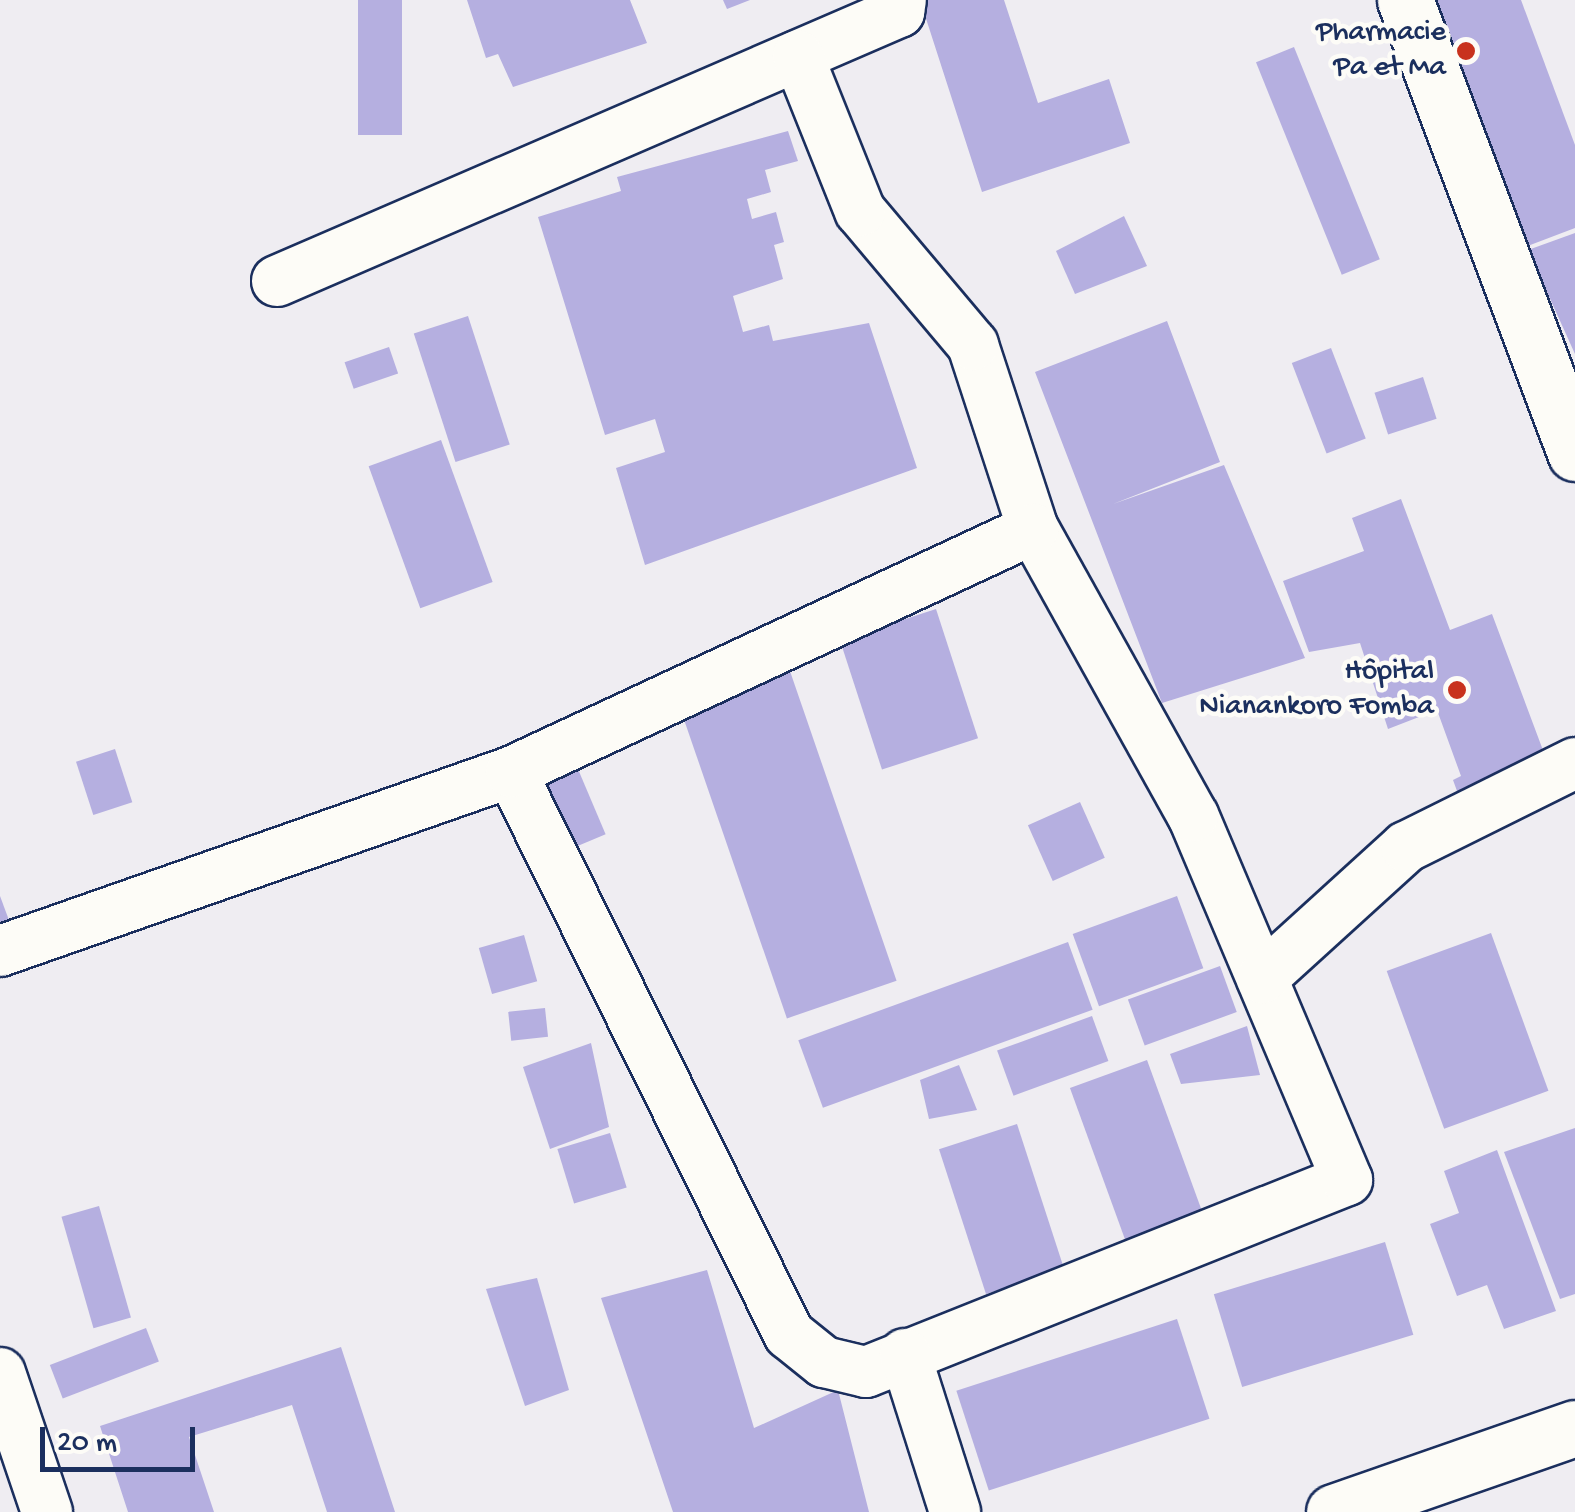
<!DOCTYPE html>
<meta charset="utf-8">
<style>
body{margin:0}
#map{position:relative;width:1575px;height:1512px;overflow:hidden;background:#efedf2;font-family:"Gochi Hand",sans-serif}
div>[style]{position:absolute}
.building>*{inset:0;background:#b5afe0;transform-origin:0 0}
.roads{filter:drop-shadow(2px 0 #1b2f5e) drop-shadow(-2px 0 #1b2f5e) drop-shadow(0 2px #1b2f5e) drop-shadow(0 -2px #1b2f5e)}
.minor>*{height:50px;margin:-25px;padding:0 25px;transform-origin:25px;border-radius:25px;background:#fdfcf7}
.tertiary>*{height:55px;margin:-27.5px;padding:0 27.5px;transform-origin:27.5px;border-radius:27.5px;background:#fdfcf7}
.trunk>*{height:55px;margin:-27.5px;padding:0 27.5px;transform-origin:27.5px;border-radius:27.5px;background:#fdfcf7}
.dots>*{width:28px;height:28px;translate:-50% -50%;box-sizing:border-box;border:5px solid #fdfcf7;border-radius:50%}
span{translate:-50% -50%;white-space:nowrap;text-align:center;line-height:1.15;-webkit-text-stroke:9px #fdfcf7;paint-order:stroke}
.poi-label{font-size:30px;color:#1b2f5e}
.right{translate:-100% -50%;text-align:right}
.scale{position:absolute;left:40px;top:1427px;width:155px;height:45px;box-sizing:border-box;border:5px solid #1b2f5e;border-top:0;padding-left:12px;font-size:30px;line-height:35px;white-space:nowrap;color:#1b2f5e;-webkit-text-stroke:8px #fdfcf7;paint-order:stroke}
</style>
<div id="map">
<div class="building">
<div style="left:358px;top:0;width:44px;height:135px"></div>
<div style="clip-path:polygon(467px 0,630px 0,647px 43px,513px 87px,498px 54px,486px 58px)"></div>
<div style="clip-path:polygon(723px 0,750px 0,727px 9px)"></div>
<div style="clip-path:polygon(920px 0,1004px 0,1038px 103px,1109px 79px,1130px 143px,982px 192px)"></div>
<div style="clip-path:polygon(1433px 0,1521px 0,1575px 145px,1575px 228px,1525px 247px)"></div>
<div style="left:1294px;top:47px;width:229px;height:41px;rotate:68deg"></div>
<div style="clip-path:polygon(788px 131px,798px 161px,765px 170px,771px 192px,747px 199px,752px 219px,776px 212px,784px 242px,774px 245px,783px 279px,733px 296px,743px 332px,769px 325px,773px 341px,869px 323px,917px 468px,645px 565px,616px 468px,665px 452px,655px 419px,605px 435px,538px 217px,621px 191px,617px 177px)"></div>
<div style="clip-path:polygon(1124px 216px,1147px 266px,1075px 294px,1056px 251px)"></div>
<div style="clip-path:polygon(1575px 233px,1575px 354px,1528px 250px)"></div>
<div style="left:468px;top:316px;width:135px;height:57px;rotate:72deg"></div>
<div style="clip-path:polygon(1167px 321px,1220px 462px,1113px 504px,1224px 465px,1305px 658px,1162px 703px,1035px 372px)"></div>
<div style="left:389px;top:347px;width:28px;height:47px;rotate:71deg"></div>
<div style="left:1331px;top:348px;width:97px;height:42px;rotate:69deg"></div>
<div style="left:1423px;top:377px;width:44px;height:51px;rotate:72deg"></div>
<div style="left:441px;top:440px;width:151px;height:77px;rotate:70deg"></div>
<div style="clip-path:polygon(1401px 499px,1450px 630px,1492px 614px,1550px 769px,1461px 802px,1453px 780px,1461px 776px,1437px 710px,1388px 729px,1360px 643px,1309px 652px,1283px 581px,1364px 551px,1352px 518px)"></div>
<div style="left:936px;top:609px;width:136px;height:101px;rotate:72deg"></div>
<div style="left:781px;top:645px;width:355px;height:116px;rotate:71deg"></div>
<div style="left:115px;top:749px;width:56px;height:41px;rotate:72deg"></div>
<div style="left:572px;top:755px;width:86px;height:42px;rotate:67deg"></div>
<div style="left:1080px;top:802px;width:61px;height:57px;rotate:66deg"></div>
<div style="clip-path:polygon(0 896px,13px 931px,0 936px)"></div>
<div style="left:1177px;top:896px;width:77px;height:111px;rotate:70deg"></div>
<div style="left:1491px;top:933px;width:168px;height:111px;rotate:70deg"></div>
<div style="left:524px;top:935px;width:48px;height:47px;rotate:74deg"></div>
<div style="left:1068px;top:942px;width:72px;height:287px;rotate:70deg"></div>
<div style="left:1220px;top:966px;width:49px;height:98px;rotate:70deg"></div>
<div style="left:545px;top:1008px;width:29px;height:37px;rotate:84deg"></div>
<div style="left:1092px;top:1016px;width:48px;height:101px;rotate:70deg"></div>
<div style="clip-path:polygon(1247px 1026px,1260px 1075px,1181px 1084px,1170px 1054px)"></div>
<div style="clip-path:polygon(591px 1043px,609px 1127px,550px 1149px,523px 1067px)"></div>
<div style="left:1147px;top:1060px;width:180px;height:82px;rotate:70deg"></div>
<div style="clip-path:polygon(959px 1065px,977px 1110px,929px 1119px,920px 1080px)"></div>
<div style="left:1017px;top:1124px;width:152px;height:82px;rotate:72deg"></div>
<div style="clip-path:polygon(1575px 1128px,1575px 1294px,1560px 1299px,1504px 1152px)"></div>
<div style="left:610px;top:1133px;width:57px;height:55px;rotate:73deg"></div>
<div style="clip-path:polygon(1497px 1150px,1556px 1311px,1504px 1329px,1487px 1285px,1457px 1296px,1430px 1224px,1459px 1213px,1444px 1171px)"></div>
<div style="left:99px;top:1206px;width:116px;height:39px;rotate:74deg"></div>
<div style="left:1385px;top:1242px;width:97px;height:179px;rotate:73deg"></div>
<div style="clip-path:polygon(707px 1270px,754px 1428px,838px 1390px,869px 1512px,673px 1512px,601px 1298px)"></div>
<div style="clip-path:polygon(537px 1278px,569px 1390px,525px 1406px,486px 1289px)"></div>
<div style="left:1177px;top:1319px;width:105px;height:232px;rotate:72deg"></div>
<div style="left:146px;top:1328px;width:36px;height:103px;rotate:69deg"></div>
<div style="clip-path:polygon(341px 1347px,395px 1512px,327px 1512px,292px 1405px,189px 1437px,214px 1512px,128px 1512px,100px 1426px)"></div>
</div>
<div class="roads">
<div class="minor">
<div style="left:277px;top:281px;width:678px;rotate:-23.39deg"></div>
<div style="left:899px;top:12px;width:12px;rotate:-81deg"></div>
<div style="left:511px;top:772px;width:627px;rotate:63.68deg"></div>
<div style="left:789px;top:1334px;width:45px;rotate:38.7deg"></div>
<div style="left:824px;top:1362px;width:43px;rotate:13.4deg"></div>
<div style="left:866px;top:1372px;width:518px;rotate:-21.76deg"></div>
<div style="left:1347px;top:1180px;width:395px;rotate:-112.9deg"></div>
<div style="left:1193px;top:816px;width:329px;rotate:-119.1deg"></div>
<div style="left:1033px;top:529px;width:194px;rotate:-108.1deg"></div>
<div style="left:973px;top:345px;width:175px;rotate:-130.1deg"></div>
<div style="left:860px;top:211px;width:167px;rotate:-111.8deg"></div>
<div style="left:0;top:951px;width:541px;rotate:-19.31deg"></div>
<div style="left:511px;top:772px;width:576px;rotate:-24.96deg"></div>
<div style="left:1262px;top:978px;width:195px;rotate:-42.3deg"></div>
<div style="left:1406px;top:847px;width:189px;rotate:-26.4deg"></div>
<div style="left:905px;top:1354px;width:166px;rotate:72.4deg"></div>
<div style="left:0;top:1373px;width:147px;rotate:71.3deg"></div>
</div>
<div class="tertiary">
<div style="left:1334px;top:1512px;width:255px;rotate:-19.2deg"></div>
</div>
<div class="trunk">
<div style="left:1405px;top:0;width:484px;rotate:69.4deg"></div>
</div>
</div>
<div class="dots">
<div style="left:1466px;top:51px;background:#c8321e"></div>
<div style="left:1457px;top:690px;background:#c8321e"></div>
</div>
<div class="poi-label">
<span class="right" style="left:1446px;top:51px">Pharmacie<br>Pa et Ma</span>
<span class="right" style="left:1434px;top:690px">Hôpital<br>Nianankoro Fomba</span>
</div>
<div class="scale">20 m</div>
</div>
